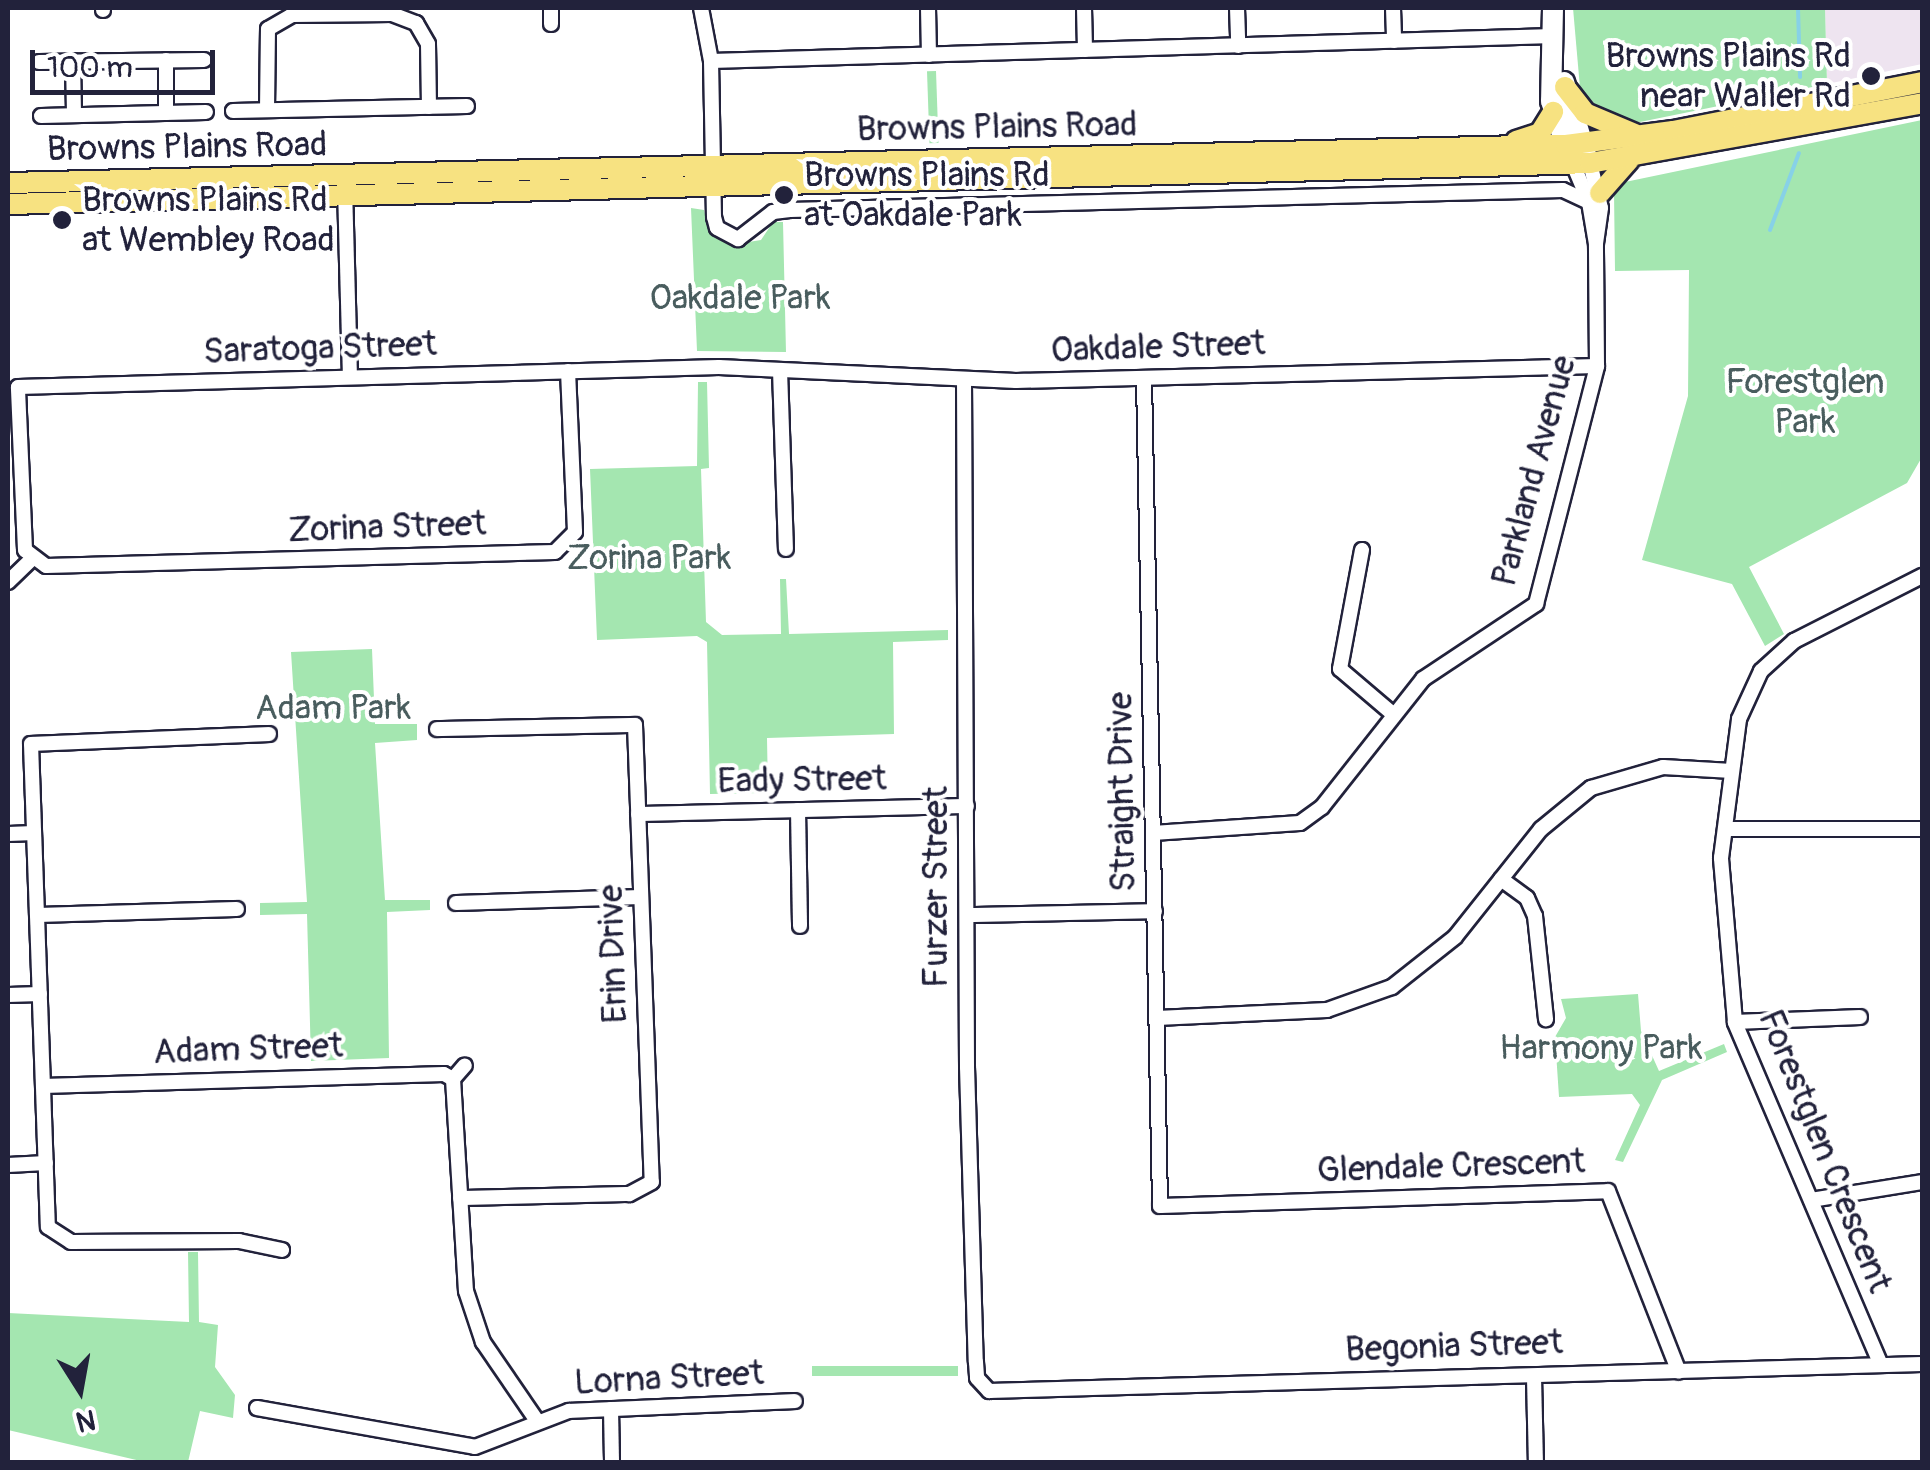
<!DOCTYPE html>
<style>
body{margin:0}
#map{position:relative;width:1930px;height:1470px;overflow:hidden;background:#fff;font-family:Pangolin,sans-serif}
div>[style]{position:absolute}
.built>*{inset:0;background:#eee4f0}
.green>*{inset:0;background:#a4e6b0;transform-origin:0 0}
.stream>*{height:4px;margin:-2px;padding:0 2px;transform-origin:2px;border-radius:2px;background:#87d1e7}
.roads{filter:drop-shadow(2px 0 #22223b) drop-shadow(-2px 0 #22223b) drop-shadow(0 2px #22223b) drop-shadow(0 -2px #22223b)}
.street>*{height:14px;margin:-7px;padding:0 7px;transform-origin:7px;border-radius:7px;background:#fff}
.secondary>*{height:20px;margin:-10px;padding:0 10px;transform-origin:10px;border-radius:10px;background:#fff}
.primary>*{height:20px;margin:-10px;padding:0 10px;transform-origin:10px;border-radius:10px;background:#f7e281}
.dots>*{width:28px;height:28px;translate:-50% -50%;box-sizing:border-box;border:5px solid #fff;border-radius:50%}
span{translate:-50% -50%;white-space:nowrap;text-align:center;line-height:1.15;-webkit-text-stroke:8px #fff;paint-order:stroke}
.poi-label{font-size:35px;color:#22223b}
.right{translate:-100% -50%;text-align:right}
.left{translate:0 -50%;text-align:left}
.street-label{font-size:35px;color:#22223b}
.park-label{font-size:35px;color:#495d5e}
.frame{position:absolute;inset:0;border:10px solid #22223b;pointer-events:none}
.north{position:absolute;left:30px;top:1340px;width:100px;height:100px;-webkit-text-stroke:8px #fff;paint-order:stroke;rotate:169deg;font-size:28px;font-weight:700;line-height:40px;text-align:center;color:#22223b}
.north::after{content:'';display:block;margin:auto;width:35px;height:45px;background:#22223b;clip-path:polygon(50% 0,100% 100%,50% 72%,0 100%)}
.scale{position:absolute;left:30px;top:50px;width:185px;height:45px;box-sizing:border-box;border:5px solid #22223b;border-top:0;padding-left:12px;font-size:30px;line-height:35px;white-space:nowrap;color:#22223b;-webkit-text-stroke:8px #fff;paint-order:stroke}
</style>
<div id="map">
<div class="built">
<div style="clip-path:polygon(1825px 8px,1922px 8px,1922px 64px,1827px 84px)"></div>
</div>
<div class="green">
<div style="clip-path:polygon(1573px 8px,1825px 8px,1827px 84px,1640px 122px,1611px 122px,1580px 88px)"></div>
<div style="left:936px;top:71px;width:72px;height:9px;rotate:88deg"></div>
<div style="clip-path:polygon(1922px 120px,1922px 457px,1907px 483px,1749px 567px,1784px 634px,1765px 646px,1732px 584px,1642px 560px,1688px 396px,1689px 270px,1615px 271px,1614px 192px,1625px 182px)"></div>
<div style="clip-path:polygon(691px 208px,704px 210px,708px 227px,730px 245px,761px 240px,773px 222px,783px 222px,786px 352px,697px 351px)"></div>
<div style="clip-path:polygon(698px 382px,707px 382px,709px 468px,701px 469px,706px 622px,722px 635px,781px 634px,780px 579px,786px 579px,789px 634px,948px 630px,948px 640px,893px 642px,894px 734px,767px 738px,768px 793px,710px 794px,707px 642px,697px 636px,597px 640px,590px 469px,697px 466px)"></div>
<div style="clip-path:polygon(372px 649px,375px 724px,417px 724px,417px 740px,375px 743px,385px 900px,430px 900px,430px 910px,387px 912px,389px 1058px,311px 1061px,307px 914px,260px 915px,260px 903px,307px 902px,291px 652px)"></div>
<div style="clip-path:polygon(1638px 994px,1641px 1031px,1659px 1071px,1724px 1044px,1727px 1052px,1662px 1080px,1623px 1162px,1615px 1160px,1640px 1105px,1632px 1094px,1559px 1097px,1555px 1037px,1566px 1018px,1561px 999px)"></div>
<div style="clip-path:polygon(188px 1252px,198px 1252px,199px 1322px,218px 1325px,215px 1367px,235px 1395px,233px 1418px,200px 1411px,188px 1462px,145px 1462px,8px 1430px,8px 1313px,189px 1322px)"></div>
<div style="left:958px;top:1366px;width:10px;height:146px;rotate:90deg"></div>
</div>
<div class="stream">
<div style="left:1798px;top:8px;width:69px;rotate:88.3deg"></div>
<div style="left:1770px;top:230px;width:82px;rotate:-69.4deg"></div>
</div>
<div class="roads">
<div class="street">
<div style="left:103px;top:8px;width:2px;rotate:90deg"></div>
<div style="left:551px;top:8px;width:16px;rotate:90deg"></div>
<div style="left:701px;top:8px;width:54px;rotate:79.3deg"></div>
<div style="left:711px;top:61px;width:156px;rotate:88.9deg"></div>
<div style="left:714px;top:217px;width:11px;rotate:75deg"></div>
<div style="left:717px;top:228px;width:24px;rotate:28deg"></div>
<div style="left:738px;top:239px;width:44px;rotate:-37.6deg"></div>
<div style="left:773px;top:212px;width:17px;rotate:-7deg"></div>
<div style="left:790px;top:210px;width:773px;rotate:-1.48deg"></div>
<div style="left:1563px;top:190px;width:29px;rotate:25deg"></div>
<div style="left:928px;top:8px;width:47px;rotate:88.8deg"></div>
<div style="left:1084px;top:8px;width:42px;rotate:88.6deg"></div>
<div style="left:1237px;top:8px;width:38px;rotate:88deg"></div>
<div style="left:1393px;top:8px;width:33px;rotate:88deg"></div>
<div style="left:166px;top:60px;width:53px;rotate:90deg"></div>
<div style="left:73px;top:61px;width:54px;rotate:88.9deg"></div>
<div style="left:711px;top:61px;width:843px;rotate:-1.7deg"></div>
<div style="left:39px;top:62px;width:165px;rotate:-0.7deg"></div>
<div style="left:267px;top:110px;width:81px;rotate:-89.3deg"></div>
<div style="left:268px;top:29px;width:28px;rotate:-30deg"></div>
<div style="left:292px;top:15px;width:100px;rotate:-0.6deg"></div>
<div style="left:392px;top:14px;width:26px;rotate:21deg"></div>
<div style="left:416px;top:23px;width:24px;rotate:60deg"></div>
<div style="left:428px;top:44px;width:63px;rotate:89.1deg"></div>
<div style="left:233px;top:111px;width:234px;rotate:-1.2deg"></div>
<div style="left:41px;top:116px;width:165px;rotate:-1.4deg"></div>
<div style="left:1590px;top:163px;width:46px;rotate:76.3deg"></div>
<div style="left:1601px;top:208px;width:36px;rotate:98deg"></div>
<div style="left:345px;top:187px;width:190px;rotate:88.5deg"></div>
<div style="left:780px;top:370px;width:179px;rotate:88.1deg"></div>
<div style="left:568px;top:371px;width:161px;rotate:87.5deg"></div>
<div style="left:575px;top:532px;width:28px;rotate:135deg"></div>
<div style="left:555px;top:552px;width:509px;rotate:178.42deg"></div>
<div style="left:46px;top:566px;width:26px;rotate:-143deg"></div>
<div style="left:25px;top:550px;width:163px;rotate:-92.5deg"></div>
<div style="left:18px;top:387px;width:701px;rotate:-1.63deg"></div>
<div style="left:719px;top:367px;width:297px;rotate:2.7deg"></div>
<div style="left:1016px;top:381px;width:581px;rotate:-1.48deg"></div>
<div style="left:1144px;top:378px;width:828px;rotate:88.89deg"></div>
<div style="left:1160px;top:1206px;width:448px;rotate:-1.9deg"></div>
<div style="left:1608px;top:1191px;width:194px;rotate:68.6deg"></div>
<div style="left:964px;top:379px;width:688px;rotate:89.75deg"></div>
<div style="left:967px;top:1067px;width:295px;rotate:88.3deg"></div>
<div style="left:976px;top:1362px;width:16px;rotate:86deg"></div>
<div style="left:977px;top:1378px;width:18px;rotate:47deg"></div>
<div style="left:989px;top:1391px;width:933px;rotate:-1.66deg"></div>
<div style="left:1362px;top:550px;width:121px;rotate:100.5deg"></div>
<div style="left:1340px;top:669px;width:71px;rotate:40.4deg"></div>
<div style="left:8px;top:582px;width:32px;rotate:-44deg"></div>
<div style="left:437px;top:729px;width:198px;rotate:-1.2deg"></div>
<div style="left:635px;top:725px;width:457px;rotate:87.9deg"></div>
<div style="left:652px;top:1182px;width:26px;rotate:152deg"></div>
<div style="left:629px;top:1194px;width:169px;rotate:178.6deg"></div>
<div style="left:269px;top:734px;width:238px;rotate:177.6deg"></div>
<div style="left:31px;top:744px;width:483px;rotate:88deg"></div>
<div style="left:48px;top:1227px;width:27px;rotate:33deg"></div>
<div style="left:71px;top:1242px;width:168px;rotate:-0.3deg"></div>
<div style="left:239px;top:1241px;width:44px;rotate:11.8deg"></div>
<div style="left:798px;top:810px;width:116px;rotate:89deg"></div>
<div style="left:638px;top:814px;width:329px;rotate:-1.4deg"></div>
<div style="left:1725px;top:829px;width:197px"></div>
<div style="left:1153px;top:833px;width:147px;rotate:-3.9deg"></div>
<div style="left:1300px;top:823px;width:27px;rotate:-36deg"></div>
<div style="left:1322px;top:807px;width:163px;rotate:-51.7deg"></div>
<div style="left:1423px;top:679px;width:136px;rotate:-33.6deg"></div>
<div style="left:1536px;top:604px;width:246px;rotate:-75.6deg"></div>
<div style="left:1597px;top:366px;width:122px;rotate:-90.5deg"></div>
<div style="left:1596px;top:244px;width:43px;rotate:-99.5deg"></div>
<div style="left:1589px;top:202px;width:41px;rotate:-112.8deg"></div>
<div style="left:8px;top:834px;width:26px;rotate:-2deg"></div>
<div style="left:1501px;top:879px;width:32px;rotate:36deg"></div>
<div style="left:1527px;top:898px;width:20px;rotate:66deg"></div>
<div style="left:1535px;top:916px;width:104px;rotate:83.9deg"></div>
<div style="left:456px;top:903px;width:185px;rotate:-1.9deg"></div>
<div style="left:37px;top:915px;width:200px;rotate:-1.7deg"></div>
<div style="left:970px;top:915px;width:185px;rotate:-1.2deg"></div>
<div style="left:8px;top:995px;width:32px;rotate:-2deg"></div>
<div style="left:1157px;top:1018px;width:170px;rotate:-2.7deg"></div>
<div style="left:1327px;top:1010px;width:69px;rotate:-19.5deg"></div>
<div style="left:1392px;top:987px;width:80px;rotate:-38.4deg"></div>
<div style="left:1455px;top:937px;width:138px;rotate:-51.5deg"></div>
<div style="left:1541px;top:829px;width:65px;rotate:-39.4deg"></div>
<div style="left:1591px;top:788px;width:75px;rotate:-16.3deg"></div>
<div style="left:1663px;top:767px;width:69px;rotate:3.3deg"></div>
<div style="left:1735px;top:1022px;width:125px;rotate:-2.3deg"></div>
<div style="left:453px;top:1079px;width:18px;rotate:-49deg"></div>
<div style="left:43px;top:1086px;width:401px;rotate:-1.7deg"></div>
<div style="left:444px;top:1074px;width:10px;rotate:29deg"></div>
<div style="left:453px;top:1079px;width:212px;rotate:86.5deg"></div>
<div style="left:466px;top:1291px;width:54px;rotate:71.6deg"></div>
<div style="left:483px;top:1342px;width:96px;rotate:55.6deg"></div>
<div style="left:8px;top:1165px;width:38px;rotate:-3deg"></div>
<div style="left:1811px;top:1200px;width:112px;rotate:-9.2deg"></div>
<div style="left:1881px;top:1365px;width:373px;rotate:-113.1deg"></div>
<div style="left:1735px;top:1022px;width:165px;rotate:-94.9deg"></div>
<div style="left:1721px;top:858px;width:140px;rotate:-82.6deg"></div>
<div style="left:1739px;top:719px;width:53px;rotate:-65.4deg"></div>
<div style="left:1761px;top:671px;width:45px;rotate:-42.3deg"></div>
<div style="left:1794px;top:641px;width:144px;rotate:-26.9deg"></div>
<div style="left:1534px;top:1377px;width:85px;rotate:88.7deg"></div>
<div style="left:257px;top:1408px;width:221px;rotate:10.1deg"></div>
<div style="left:475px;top:1447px;width:101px;rotate:-21deg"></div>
<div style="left:569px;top:1411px;width:226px;rotate:-2.5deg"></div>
<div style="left:611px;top:1409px;width:53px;rotate:88.9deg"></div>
</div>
<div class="secondary">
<div style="left:1553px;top:8px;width:93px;rotate:91.2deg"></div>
<div style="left:1551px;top:101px;width:60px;rotate:71.6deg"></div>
<div style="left:1564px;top:82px;width:76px;rotate:73.2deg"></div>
</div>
<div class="primary">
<div style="left:1565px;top:87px;width:33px;rotate:52deg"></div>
<div style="left:1585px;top:113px;width:54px;rotate:22.8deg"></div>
<div style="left:1516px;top:141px;width:25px;rotate:-18deg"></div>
<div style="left:1540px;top:133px;width:25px;rotate:-58deg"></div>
<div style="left:8px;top:183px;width:1558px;rotate:-1.4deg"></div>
<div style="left:1566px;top:145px;width:108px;rotate:-7.5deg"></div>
<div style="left:1673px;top:131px;width:254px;rotate:-11.1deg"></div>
<div style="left:1600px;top:193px;width:44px;rotate:-48.7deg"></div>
<div style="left:8px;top:204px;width:1583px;rotate:-1.48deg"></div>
<div style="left:1590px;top:163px;width:337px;rotate:-10.2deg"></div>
</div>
</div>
<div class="dots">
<div style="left:1871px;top:76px;background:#22223b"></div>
<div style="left:784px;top:195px;background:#22223b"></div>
<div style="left:62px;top:220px;background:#22223b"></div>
</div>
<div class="poi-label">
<span class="right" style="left:1851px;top:76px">Browns Plains Rd<br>near Waller Rd</span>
<span class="left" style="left:804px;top:195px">Browns Plains Rd<br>at Oakdale Park</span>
<span class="left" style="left:82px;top:220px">Browns Plains Rd<br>at Wembley Road</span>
</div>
<div class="street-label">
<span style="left:997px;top:127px;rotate:-1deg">Browns Plains Road</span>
<span style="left:187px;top:147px;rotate:-1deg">Browns Plains Road</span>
<span style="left:1158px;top:347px;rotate:-2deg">Oakdale Street</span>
<span style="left:320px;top:348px;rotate:-2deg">Saratoga Street</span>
<span style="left:1534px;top:471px;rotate:-75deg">Parkland Avenue</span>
<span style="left:387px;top:527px;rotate:-2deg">Zorina Street</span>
<span style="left:802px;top:780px;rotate:-1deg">Eady Street</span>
<span style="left:1122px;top:792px;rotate:-91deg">Straight Drive</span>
<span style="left:936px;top:887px;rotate:-90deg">Furzer Street</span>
<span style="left:613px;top:954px;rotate:-92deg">Erin Drive</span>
<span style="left:248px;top:1049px;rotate:-2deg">Adam Street</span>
<span style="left:1825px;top:1151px;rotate:68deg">Forestglen Crescent</span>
<span style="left:1451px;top:1166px;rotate:-2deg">Glendale Crescent</span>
<span style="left:1454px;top:1346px;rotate:-2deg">Begonia Street</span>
<span style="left:669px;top:1378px;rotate:-3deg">Lorna Street</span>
</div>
<div class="park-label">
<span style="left:740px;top:298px">Oakdale Park</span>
<span style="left:1805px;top:402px">Forestglen<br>Park</span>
<span style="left:649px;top:558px">Zorina Park</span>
<span style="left:333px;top:708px">Adam Park</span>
<span style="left:1601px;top:1048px">Harmony Park</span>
</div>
<div class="frame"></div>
<div class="north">N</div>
<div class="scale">100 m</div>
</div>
